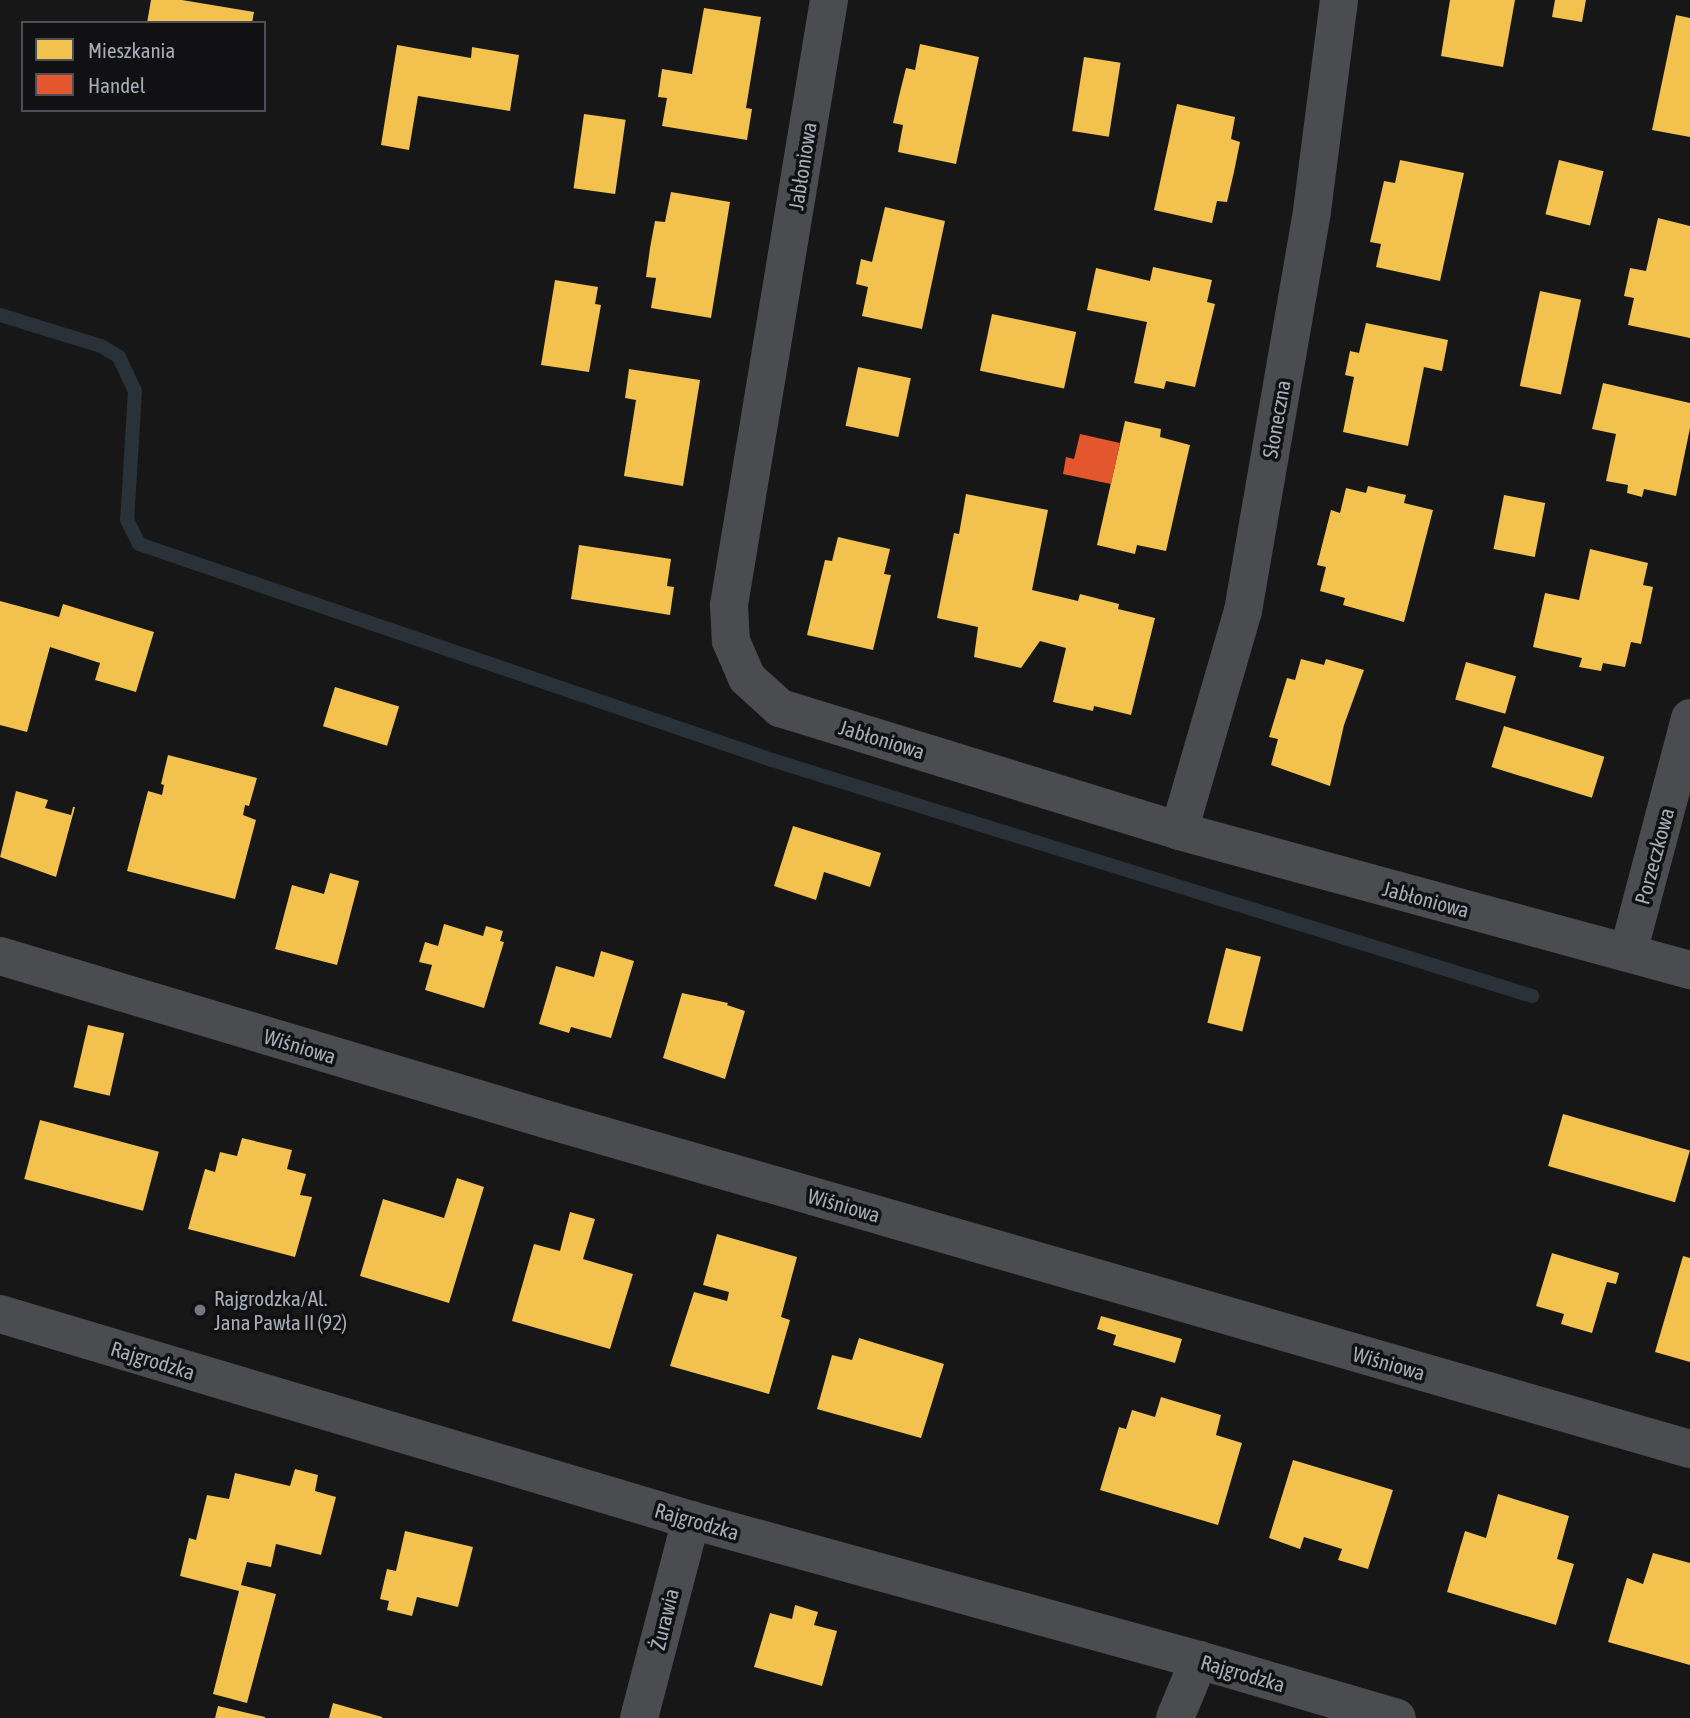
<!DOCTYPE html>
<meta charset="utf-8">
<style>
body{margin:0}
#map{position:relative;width:1690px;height:1718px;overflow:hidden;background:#171717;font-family:"Asap Condensed",sans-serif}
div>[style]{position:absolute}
.homes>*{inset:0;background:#f2c14e;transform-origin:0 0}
.shops>*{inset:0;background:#e4572e}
.stream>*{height:14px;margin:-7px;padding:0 7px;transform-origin:7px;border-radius:7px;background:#2a3239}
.minor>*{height:38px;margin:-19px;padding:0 19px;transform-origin:19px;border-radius:19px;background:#4b4c50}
.dots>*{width:19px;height:19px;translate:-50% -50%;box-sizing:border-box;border:4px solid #111113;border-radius:50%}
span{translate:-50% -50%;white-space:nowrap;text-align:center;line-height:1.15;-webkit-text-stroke:7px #111113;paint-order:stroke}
.street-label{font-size:21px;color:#a8adb8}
.poi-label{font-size:21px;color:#a8adb8}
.left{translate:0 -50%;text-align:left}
.legend{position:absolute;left:21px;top:21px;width:245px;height:91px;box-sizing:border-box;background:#111113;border:2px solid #4d4f55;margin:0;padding:9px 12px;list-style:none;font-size:21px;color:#a8adb8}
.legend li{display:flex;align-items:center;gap:14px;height:35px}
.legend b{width:35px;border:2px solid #4d4f55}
</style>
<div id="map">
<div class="homes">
<div style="clip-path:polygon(151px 0,182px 0,254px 12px,252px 23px,147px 23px)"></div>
<div style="clip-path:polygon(1450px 0,1515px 0,1503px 67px,1441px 56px)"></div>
<div style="clip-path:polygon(1555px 0,1586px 0,1582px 22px,1552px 17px)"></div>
<div style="clip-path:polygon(704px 8px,761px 17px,746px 108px,752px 109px,747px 140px,662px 126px,667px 98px,658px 97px,662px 69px,692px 74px)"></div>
<div style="clip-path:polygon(1676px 15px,1690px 18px,1690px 137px,1652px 130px)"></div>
<div style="clip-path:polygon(920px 44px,979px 57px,956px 164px,898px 152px,903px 125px,893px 123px,899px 96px,906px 68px,915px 70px)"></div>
<div style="clip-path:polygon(397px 45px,471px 58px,472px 47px,519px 55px,510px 111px,418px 96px,409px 150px,381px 145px)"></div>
<div style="left:1084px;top:57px;width:37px;height:75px;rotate:9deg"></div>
<div style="clip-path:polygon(1177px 104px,1235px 117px,1231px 139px,1240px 142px,1234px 172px,1227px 202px,1217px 201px,1212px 223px,1154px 210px)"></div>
<div style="left:584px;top:114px;width:42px;height:75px;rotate:8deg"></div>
<div style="clip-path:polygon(1400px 160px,1464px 173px,1440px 281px,1376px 267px,1381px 244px,1370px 242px,1384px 181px,1395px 183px)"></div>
<div style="left:1559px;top:160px;width:46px;height:56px;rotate:14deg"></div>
<div style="clip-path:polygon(671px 192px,730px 202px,711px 318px,651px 308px,656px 278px,646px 277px,650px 248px,655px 221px,665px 222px)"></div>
<div style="clip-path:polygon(885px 207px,945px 221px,922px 329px,862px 316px,868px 287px,856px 284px,861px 259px,872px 262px)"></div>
<div style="clip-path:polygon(1658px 218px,1690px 226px,1690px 338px,1628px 325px,1634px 298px,1624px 296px,1630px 268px,1646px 271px)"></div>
<div style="clip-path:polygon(1153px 267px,1212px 280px,1207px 302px,1215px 304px,1195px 387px,1166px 381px,1164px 389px,1134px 383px,1147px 322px,1087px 310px,1096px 268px,1150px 281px)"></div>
<div style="clip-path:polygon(555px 280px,598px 287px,595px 304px,601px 305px,589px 372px,541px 365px)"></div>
<div style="left:1540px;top:291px;width:42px;height:97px;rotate:12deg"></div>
<div style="left:992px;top:314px;width:86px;height:58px;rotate:12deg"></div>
<div style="clip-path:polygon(1366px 323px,1448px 340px,1442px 371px,1424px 367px,1408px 446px,1343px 432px,1354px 377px,1345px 375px,1350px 351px,1359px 353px)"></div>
<div style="left:858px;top:367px;width:54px;height:60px;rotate:12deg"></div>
<div style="clip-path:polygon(629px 369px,700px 380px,683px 486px,624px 476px,636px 400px,625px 398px)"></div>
<div style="clip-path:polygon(1603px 383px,1690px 403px,1690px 428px,1676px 496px,1644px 489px,1642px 497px,1627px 493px,1628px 485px,1606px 481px,1616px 434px,1592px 429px)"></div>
<div style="clip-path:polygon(1125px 421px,1161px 429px,1160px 437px,1190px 445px,1166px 551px,1137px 545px,1135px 554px,1097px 545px)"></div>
<div style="clip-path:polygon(1368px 486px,1406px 495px,1404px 503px,1433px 510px,1404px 622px,1343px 605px,1345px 598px,1320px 591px,1326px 567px,1317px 565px,1331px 510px,1340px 513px,1346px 488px,1366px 493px)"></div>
<div style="clip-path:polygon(966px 494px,1048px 510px,1032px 590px,1078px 601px,1080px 594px,1119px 604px,1118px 609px,1155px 618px,1131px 715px,1094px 706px,1093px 711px,1053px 702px,1066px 648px,1040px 641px,1021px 668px,974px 657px,978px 627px,937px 618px,954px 533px,959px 534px)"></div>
<div style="left:1504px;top:495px;width:42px;height:55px;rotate:11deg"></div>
<div style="clip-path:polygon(838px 537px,890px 549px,884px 574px,891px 575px,873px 650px,807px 635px,825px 560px,832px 561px)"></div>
<div style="clip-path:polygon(579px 545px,671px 559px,667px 586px,674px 587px,670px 615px,571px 599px)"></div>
<div style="clip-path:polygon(1590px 549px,1648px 563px,1643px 585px,1653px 587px,1641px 644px,1631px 642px,1625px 667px,1603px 663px,1601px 671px,1579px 667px,1582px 658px,1533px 647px,1545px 593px,1579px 600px)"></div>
<div style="clip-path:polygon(0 601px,59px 617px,63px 604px,154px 632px,136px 692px,95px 680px,100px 663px,50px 647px,27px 732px,0 725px)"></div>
<div style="clip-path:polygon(1301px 659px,1324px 665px,1326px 659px,1364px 670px,1344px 725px,1330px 786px,1271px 765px,1278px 739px,1269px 737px,1287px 678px,1295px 680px)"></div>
<div style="left:1466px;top:662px;width:52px;height:39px;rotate:16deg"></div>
<div style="left:335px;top:687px;width:67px;height:41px;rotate:17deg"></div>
<div style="left:1504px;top:726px;width:105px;height:43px;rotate:17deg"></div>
<div style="clip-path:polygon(168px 755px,257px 778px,249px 806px,245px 805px,243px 815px,256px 820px,235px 899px,127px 871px,148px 791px,162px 795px,164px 785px,161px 784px)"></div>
<div style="clip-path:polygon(16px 791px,48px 800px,45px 808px,71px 815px,73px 807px,75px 807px,56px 877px,0 857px)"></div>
<div style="clip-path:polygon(793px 826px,881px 853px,870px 887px,824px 872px,816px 900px,774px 886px)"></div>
<div style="clip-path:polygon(330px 873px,359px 881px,337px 965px,275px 949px,292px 885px,324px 894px)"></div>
<div style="clip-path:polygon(444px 924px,483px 936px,486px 926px,503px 931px,500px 941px,504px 942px,484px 1008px,425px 990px,432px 965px,419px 962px,425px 942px,438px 946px)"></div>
<div style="left:1226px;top:948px;width:36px;height:77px;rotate:14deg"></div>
<div style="clip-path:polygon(601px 951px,634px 961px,611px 1038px,571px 1027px,569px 1033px,539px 1024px,556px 966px,594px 977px)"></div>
<div style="clip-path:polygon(682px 993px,728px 1003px,727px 1005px,745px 1011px,725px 1079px,663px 1058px)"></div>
<div style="left:88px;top:1025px;width:37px;height:64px;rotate:13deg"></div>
<div style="left:1563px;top:1114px;width:132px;height:54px;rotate:16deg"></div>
<div style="left:40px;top:1120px;width:123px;height:61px;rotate:15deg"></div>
<div style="clip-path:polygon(242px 1138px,292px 1150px,287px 1169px,306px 1174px,300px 1195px,312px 1197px,295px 1257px,188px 1229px,205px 1169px,215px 1172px,220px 1152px,237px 1156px)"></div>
<div style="clip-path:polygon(457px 1178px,484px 1187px,449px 1303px,360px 1276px,383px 1199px,444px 1218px)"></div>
<div style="clip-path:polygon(570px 1212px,595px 1219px,583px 1259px,633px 1274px,610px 1349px,512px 1321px,534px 1244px,560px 1251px)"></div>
<div style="clip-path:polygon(717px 1234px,797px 1257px,781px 1317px,790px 1320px,769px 1394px,670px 1366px,694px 1292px,727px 1301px,729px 1292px,703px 1285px)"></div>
<div style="clip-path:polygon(1552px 1253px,1619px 1273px,1616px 1284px,1607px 1282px,1592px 1333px,1561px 1324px,1564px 1314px,1536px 1306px)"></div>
<div style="clip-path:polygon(1683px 1256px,1690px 1258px,1690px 1362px,1655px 1352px)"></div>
<div style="clip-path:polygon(1101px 1316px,1182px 1339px,1175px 1363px,1113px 1345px,1116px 1335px,1097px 1329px)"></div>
<div style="clip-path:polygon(859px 1338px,944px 1364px,921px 1438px,817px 1409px,832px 1355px,852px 1360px)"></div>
<div style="clip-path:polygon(1161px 1397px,1221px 1415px,1216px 1435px,1242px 1443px,1218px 1525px,1100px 1490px,1119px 1427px,1126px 1429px,1132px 1410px,1155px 1417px)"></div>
<div style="clip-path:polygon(1293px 1460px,1393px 1490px,1368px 1569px,1338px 1560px,1342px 1549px,1304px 1537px,1300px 1549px,1269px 1538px)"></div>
<div style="clip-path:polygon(295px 1469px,318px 1475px,315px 1491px,336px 1497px,321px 1555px,276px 1544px,271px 1567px,247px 1562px,241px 1585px,276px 1594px,247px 1703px,213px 1694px,239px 1591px,180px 1576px,189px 1538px,196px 1540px,207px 1495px,229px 1499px,235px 1473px,290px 1486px)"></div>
<div style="clip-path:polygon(1498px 1494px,1569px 1516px,1557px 1559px,1574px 1564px,1556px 1625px,1447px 1592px,1465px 1531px,1486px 1538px)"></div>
<div style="clip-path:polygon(405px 1531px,473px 1547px,458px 1607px,417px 1597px,412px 1616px,387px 1610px,389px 1601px,380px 1599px,387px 1569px,396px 1571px)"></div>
<div style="clip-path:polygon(1653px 1553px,1690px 1563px,1690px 1665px,1608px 1642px,1627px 1578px,1643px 1584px)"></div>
<div style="clip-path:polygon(795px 1605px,818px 1612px,814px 1625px,837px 1631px,822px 1686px,754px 1667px,770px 1613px,792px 1619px)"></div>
<div style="clip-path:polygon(333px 1703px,382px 1717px,382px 1718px,329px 1718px)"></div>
<div style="clip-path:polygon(218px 1706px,265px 1717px,265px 1718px,215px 1718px)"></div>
</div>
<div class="shops">
<div style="clip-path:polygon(1080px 434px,1120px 443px,1111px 484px,1063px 474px,1066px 457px,1074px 459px)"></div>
</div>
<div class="stream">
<div style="left:0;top:315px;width:106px;rotate:17.1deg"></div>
<div style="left:101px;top:346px;width:21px;rotate:31deg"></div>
<div style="left:119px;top:357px;width:38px;rotate:65deg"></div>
<div style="left:135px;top:391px;width:129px;rotate:93.5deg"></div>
<div style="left:127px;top:520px;width:27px;rotate:63deg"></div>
<div style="left:139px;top:544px;width:669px;rotate:18.84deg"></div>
<div style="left:772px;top:760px;width:796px;rotate:17.25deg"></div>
</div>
<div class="minor">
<div style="left:829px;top:0;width:613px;rotate:99.39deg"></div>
<div style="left:729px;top:605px;width:36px;rotate:87deg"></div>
<div style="left:731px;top:641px;width:40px;rotate:66.6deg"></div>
<div style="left:747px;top:678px;width:45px;rotate:42.3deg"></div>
<div style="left:780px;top:708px;width:418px;rotate:17.1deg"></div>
<div style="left:1179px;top:831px;width:530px;rotate:15.22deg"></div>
<div style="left:1179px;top:831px;width:229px;rotate:-73.8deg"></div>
<div style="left:1243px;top:611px;width:406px;rotate:-80.2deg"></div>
<div style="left:1312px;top:211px;width:213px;rotate:-82.7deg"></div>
<div style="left:1628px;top:953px;width:243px;rotate:-75.2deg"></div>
<div style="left:0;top:956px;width:576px;rotate:16.64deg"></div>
<div style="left:552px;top:1121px;width:1184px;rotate:16.08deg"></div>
<div style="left:0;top:1314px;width:721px;rotate:16.6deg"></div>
<div style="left:691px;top:1520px;width:527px;rotate:15.41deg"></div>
<div style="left:1199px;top:1660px;width:206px;rotate:16.3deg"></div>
<div style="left:639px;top:1718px;width:205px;rotate:-75.3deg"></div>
<div style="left:1175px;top:1718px;width:63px;rotate:-67.5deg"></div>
</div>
<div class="dots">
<div style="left:200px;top:1310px;background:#757880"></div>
</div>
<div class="street-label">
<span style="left:802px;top:166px;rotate:-81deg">Jabłoniowa</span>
<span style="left:1276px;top:419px;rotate:-80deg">Słoneczna</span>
<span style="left:882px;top:739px;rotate:17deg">Jabłoniowa</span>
<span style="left:1654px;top:856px;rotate:-75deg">Porzeczkowa</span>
<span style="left:1426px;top:899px;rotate:15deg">Jabłoniowa</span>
<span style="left:300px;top:1046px;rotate:17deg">Wiśniowa</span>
<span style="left:844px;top:1205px;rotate:16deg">Wiśniowa</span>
<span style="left:153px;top:1360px;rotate:17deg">Rajgrodzka</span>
<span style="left:1389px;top:1363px;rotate:16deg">Wiśniowa</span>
<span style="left:697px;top:1521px;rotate:16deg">Rajgrodzka</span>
<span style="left:664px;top:1619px;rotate:-76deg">Żurawia</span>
<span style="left:1243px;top:1673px;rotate:16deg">Rajgrodzka</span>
</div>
<div class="poi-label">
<span class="left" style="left:214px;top:1310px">Rajgrodzka/Al.<br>Jana Pawła II (92)</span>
</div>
<ul class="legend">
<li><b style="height:19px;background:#f2c14e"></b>Mieszkania</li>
<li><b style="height:19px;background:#e4572e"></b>Handel</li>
</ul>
</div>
